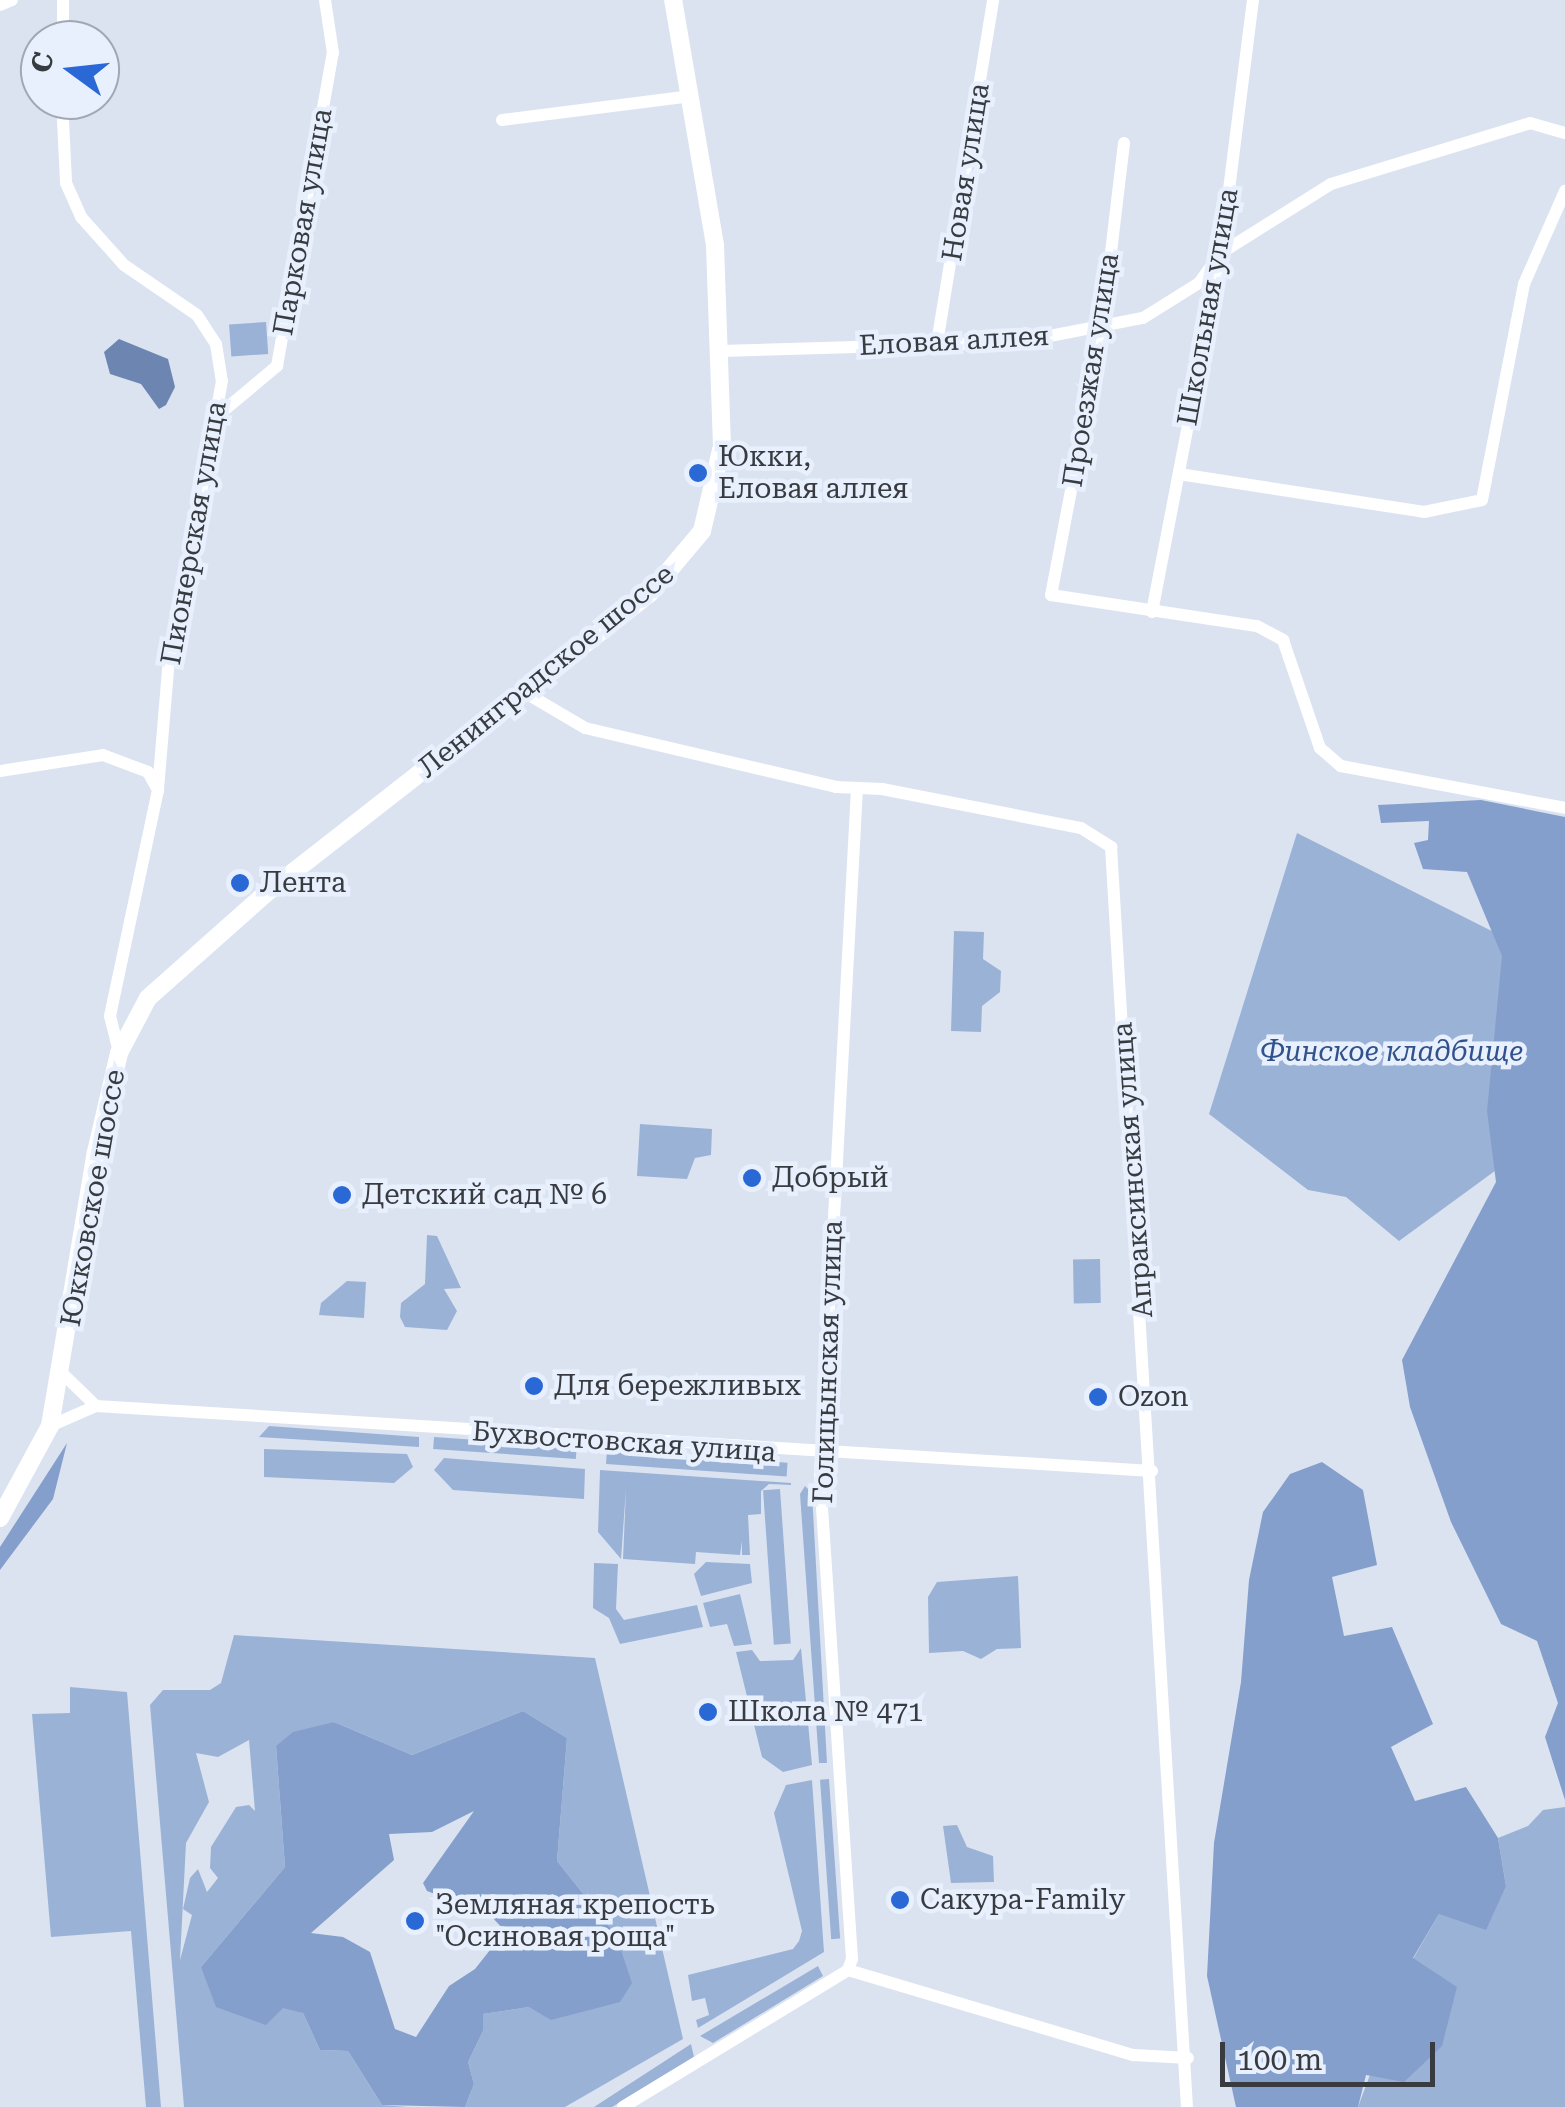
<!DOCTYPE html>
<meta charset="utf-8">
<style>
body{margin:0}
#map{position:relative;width:1565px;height:2107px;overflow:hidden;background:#dbe3f1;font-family:"Roboto Serif",serif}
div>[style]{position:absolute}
.green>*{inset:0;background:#9bb2d7;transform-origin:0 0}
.forest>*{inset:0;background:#849fcb}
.water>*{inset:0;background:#6c86b1}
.minor>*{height:12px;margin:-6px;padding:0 6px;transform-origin:6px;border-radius:6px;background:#fff}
.secondary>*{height:18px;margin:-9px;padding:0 9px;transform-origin:9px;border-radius:9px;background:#fff}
.dots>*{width:28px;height:28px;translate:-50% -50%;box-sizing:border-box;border:5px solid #e8f0fe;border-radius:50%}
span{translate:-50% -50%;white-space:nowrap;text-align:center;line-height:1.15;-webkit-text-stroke:9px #e8f0fe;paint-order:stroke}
.street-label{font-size:28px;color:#383b40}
.poi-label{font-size:28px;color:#383b40}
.left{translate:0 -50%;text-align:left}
.park-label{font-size:28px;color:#31528b;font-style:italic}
.north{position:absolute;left:20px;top:20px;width:100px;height:100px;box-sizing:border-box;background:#e8f0fe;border:2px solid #a2a8b2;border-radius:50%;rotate:285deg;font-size:28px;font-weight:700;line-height:40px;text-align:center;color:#383b40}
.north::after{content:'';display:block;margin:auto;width:35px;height:45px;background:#2968d5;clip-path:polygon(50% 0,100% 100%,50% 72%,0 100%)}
.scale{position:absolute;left:1220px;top:2042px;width:215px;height:45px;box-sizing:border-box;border:5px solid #383b40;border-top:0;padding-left:12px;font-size:30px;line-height:35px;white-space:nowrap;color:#383b40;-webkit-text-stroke:8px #e8f0fe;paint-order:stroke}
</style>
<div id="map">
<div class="green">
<div style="left:266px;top:322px;width:32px;height:37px;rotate:86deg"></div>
<div style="clip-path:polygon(1297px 833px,1565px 968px,1525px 1149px,1399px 1241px,1346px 1197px,1308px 1190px,1209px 1114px)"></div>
<div style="clip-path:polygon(954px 931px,984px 932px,983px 959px,1001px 971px,1000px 992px,982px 1006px,981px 1032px,951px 1031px)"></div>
<div style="clip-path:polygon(640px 1124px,712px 1129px,711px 1155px,695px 1158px,687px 1179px,637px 1176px)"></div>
<div style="clip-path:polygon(427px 1235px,437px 1236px,461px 1288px,444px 1289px,457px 1311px,447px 1330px,405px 1327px,400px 1317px,401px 1303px,425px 1284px)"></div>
<div style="left:1100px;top:1259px;width:44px;height:27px;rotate:89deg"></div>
<div style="clip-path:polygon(347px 1281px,366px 1282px,364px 1318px,319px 1315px,321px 1303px)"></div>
<div style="clip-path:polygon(269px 1426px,419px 1437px,419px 1447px,259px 1437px)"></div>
<div style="left:434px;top:1437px;width:143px;height:12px;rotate:4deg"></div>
<div style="clip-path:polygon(264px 1449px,407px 1454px,413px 1467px,394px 1483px,264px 1477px)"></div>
<div style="left:607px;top:1450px;width:181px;height:14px;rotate:4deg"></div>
<div style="clip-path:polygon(444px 1458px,585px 1469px,584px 1499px,453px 1490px,434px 1470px)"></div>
<div style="clip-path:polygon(600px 1470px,791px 1483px,791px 1485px,769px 1484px,761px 1491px,761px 1514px,748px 1515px,750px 1555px,742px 1555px,742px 1541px,740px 1555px,696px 1552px,695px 1564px,623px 1559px,626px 1489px,621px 1559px,598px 1532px)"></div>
<div style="clip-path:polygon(805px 1486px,812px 1493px,827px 1763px,819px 1763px,800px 1494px)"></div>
<div style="left:780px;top:1489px;width:155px;height:17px;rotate:86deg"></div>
<div style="clip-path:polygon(706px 1562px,750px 1564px,752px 1583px,701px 1596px,694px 1574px)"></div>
<div style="clip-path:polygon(594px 1563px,618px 1564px,616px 1609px,624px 1620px,697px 1605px,703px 1627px,620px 1644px,609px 1618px,593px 1608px)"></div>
<div style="clip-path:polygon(1018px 1576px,1021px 1648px,997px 1649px,981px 1659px,963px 1651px,929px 1653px,928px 1597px,937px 1582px)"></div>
<div style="clip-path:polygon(740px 1594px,752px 1644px,734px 1646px,727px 1624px,710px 1627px,703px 1603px)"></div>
<div style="clip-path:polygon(evenodd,234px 1635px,595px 1658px,683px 2039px,565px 2107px,465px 2107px,474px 2084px,468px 2062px,483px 2031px,483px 2014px,529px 2007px,616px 1935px,557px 1861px,567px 1738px,523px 1711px,412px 1755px,334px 1722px,276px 1746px,285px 1867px,201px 1967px,303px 2013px,320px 2050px,348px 2051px,382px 2105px,408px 2107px,184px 2107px,150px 1705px,163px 1690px,210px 1690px,221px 1683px,234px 1635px,249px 1740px,255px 1811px,249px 1805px,236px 1807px,211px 1847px,210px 1868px,218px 1878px,207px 1892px,198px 1869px,190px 1878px,183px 1909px,192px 1915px,180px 1960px,186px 1843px,209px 1802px,196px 1753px,218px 1757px,249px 1740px)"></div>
<div style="clip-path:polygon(801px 1648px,812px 1765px,783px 1772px,762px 1757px,736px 1652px,752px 1650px,760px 1661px,793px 1660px)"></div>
<div style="clip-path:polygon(70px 1687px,127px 1692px,161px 2107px,146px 2107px,131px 1931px,51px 1937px,32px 1714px,70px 1713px)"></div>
<div style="left:829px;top:1779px;width:160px;height:9px;rotate:86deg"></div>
<div style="clip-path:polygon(812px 1780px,824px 1952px,698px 2028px,696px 2020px,709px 2015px,705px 1998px,692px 2001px,688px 1975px,793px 1949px,799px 1941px,802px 1931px,774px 1813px,786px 1785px)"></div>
<div style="clip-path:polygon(1565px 1807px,1565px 2107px,1358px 2107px,1413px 1959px,1439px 1914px,1506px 1886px,1498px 1838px,1528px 1826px,1543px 1810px)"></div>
<div style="clip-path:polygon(957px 1825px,967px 1847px,993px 1856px,994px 1882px,951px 1883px,943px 1826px)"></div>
<div style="clip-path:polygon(818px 1966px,823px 1976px,713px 2043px,700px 2036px)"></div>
<div style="clip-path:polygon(691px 2044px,694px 2057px,612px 2107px,594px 2107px)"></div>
</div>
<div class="forest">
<div style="clip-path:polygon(1481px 800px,1565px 817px,1565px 1800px,1545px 1737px,1558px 1703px,1537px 1641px,1501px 1624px,1451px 1522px,1410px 1407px,1402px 1360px,1496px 1182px,1487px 1111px,1502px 956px,1467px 872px,1423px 869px,1414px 843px,1428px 840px,1429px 821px,1381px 823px,1378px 805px)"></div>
<div style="clip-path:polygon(67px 1443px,53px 1499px,0 1570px,0 1547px)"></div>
<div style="clip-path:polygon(1322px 1462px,1363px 1490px,1377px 1565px,1332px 1577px,1344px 1636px,1392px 1627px,1433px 1724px,1391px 1747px,1415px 1801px,1466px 1787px,1498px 1838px,1506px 1886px,1486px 1930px,1439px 1914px,1413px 1958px,1457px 1987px,1442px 2046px,1404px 2082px,1366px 2075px,1358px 2107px,1236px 2107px,1207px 1976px,1214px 1843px,1241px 1682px,1249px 1580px,1263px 1512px,1290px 1474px)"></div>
<div style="clip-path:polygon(evenodd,523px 1711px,567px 1738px,557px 1861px,616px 1935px,632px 1983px,620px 2002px,551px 2020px,529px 2007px,483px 2014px,483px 2031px,468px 2062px,474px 2084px,465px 2107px,382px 2105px,348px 2051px,320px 2050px,303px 2013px,283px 2008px,266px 2025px,216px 2007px,201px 1967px,285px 1867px,276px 1746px,293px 1732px,334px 1722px,412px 1755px,523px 1711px,474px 1811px,423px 1883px,427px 1891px,490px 1915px,505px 1931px,475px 1969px,449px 1986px,416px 2037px,395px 2029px,370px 1952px,343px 1937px,311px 1933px,394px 1860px,389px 1834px,432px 1832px,474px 1811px)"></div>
</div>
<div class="water">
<div style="clip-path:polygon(119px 339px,168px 359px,175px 387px,166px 405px,159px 409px,141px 384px,110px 374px,104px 352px)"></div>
</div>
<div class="minor">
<div style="left:0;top:5px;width:13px;rotate:-23deg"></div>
<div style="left:63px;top:40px;width:40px;rotate:-90deg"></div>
<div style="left:62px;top:100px;width:83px;rotate:87.2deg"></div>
<div style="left:66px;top:183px;width:37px;rotate:66deg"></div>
<div style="left:81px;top:217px;width:64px;rotate:48.1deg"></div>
<div style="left:124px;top:265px;width:88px;rotate:34.4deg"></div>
<div style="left:197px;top:315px;width:35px;rotate:57deg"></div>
<div style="left:216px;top:344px;width:37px;rotate:81deg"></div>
<div style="left:222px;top:381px;width:294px;rotate:100.6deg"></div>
<div style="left:168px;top:670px;width:120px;rotate:94.8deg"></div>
<div style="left:502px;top:120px;width:191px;rotate:-7.2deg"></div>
<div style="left:1124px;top:143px;width:186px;rotate:96.8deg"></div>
<div style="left:1102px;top:328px;width:272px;rotate:100.8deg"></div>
<div style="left:1051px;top:595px;width:208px;rotate:8.6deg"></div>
<div style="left:1257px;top:626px;width:30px;rotate:28deg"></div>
<div style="left:1283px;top:640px;width:114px;rotate:71.1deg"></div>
<div style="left:1320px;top:748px;width:28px;rotate:41deg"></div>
<div style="left:1341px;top:766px;width:228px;rotate:10.6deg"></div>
<div style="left:937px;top:343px;width:348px;rotate:-80.7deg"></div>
<div style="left:720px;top:351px;width:299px;rotate:-1.7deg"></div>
<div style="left:1019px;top:342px;width:126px;rotate:-11deg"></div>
<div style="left:1143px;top:318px;width:66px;rotate:-32deg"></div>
<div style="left:1199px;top:283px;width:37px;rotate:-54deg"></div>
<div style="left:1221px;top:253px;width:130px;rotate:-32.1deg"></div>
<div style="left:1331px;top:184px;width:208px;rotate:-17deg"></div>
<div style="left:1530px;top:123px;width:36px;rotate:16deg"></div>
<div style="left:216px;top:417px;width:80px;rotate:-39.9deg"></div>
<div style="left:277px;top:366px;width:318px;rotate:-79.9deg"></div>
<div style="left:333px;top:53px;width:54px;rotate:-98.6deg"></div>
<div style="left:1179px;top:474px;width:248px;rotate:8.8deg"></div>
<div style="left:1424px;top:512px;width:59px;rotate:-11.7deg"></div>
<div style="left:1482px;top:500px;width:220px;rotate:-79deg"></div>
<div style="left:1524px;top:284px;width:102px;rotate:-66.2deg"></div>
<div style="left:1152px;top:612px;width:366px;rotate:-79.1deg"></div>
<div style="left:1221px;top:253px;width:255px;rotate:-82.8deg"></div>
<div style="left:524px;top:692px;width:71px;rotate:30.5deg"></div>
<div style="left:585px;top:728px;width:258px;rotate:13.2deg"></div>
<div style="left:836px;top:787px;width:46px;rotate:2.5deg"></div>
<div style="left:882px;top:789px;width:203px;rotate:11.1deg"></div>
<div style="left:1081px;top:828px;width:36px;rotate:32deg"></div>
<div style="left:1111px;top:847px;width:1262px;rotate:86.55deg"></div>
<div style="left:0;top:771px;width:104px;rotate:-8.8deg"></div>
<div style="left:103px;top:755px;width:48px;rotate:20.7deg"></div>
<div style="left:148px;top:772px;width:21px;rotate:61deg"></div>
<div style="left:158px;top:790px;width:231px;rotate:102deg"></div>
<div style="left:110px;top:1016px;width:38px;rotate:76deg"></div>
<div style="left:62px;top:1373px;width:47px;rotate:44.1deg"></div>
<div style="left:50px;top:1426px;width:50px;rotate:-23.5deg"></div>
<div style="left:96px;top:1406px;width:1058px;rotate:3.52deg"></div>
<div style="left:848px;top:1970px;width:298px;rotate:16.6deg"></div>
<div style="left:1134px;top:2055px;width:54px;rotate:3.2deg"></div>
<div style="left:623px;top:2107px;width:263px;rotate:-31.3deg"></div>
<div style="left:848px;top:1970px;width:12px;rotate:-70deg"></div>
<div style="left:852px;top:1959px;width:482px;rotate:-93.8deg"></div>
<div style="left:820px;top:1478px;width:691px;rotate:-86.93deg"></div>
</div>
<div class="secondary">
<div style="left:0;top:1518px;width:105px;rotate:-61.5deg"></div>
<div style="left:50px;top:1426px;width:278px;rotate:-80.5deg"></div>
<div style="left:96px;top:1152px;width:102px;rotate:-76.9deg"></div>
<div style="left:119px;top:1053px;width:62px;rotate:-62.2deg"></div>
<div style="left:148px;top:998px;width:157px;rotate:-41.6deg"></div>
<div style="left:265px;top:894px;width:489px;rotate:-38deg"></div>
<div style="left:650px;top:593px;width:81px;rotate:-50deg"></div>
<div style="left:702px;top:531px;width:87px;rotate:-76.8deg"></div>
<div style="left:722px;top:446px;width:201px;rotate:-92deg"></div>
<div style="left:715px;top:245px;width:249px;rotate:-99.7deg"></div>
</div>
<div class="dots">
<div style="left:698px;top:473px;background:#2968d5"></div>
<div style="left:240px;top:883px;background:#2968d5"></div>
<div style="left:752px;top:1178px;background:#2968d5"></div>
<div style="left:342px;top:1195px;background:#2968d5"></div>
<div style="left:534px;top:1386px;background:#2968d5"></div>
<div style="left:1098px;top:1397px;background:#2968d5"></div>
<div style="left:708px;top:1712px;background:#2968d5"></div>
<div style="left:900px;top:1900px;background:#2968d5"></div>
<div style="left:415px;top:1921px;background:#2968d5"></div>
</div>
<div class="street-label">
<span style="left:966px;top:172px;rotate:-81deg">Новая улица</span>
<span style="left:303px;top:222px;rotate:-80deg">Парковая улица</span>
<span style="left:1208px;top:307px;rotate:-80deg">Школьная улица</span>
<span style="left:954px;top:341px;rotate:-3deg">Еловая аллея</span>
<span style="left:1091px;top:370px;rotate:-81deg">Проезжая улица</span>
<span style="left:194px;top:533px;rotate:-80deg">Пионерская улица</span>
<span style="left:546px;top:671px;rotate:-39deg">Ленинградское шоссе</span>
<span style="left:1133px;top:1170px;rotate:-94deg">Апраксинская улица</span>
<span style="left:93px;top:1198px;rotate:-80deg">Юкковское шоссе</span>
<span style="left:828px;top:1362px;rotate:-88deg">Голицынская улица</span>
<span style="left:624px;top:1442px;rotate:4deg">Бухвостовская улица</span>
</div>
<div class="poi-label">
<span class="left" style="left:718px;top:473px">Юкки,<br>Еловая аллея</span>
<span class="left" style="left:260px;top:883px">Лента</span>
<span class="left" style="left:772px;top:1178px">Добрый</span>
<span class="left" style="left:362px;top:1195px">Детский сад № 6</span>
<span class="left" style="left:554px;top:1386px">Для бережливых</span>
<span class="left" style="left:1118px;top:1397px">Ozon</span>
<span class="left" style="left:728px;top:1712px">Школа № 471</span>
<span class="left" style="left:920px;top:1900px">Сакура-Family</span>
<span class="left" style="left:435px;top:1921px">Земляная крепость<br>"Осиновая роща"</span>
</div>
<div class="park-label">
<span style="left:1392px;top:1052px">Финское кладбище</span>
</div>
<div class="north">С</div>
<div class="scale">100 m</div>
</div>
